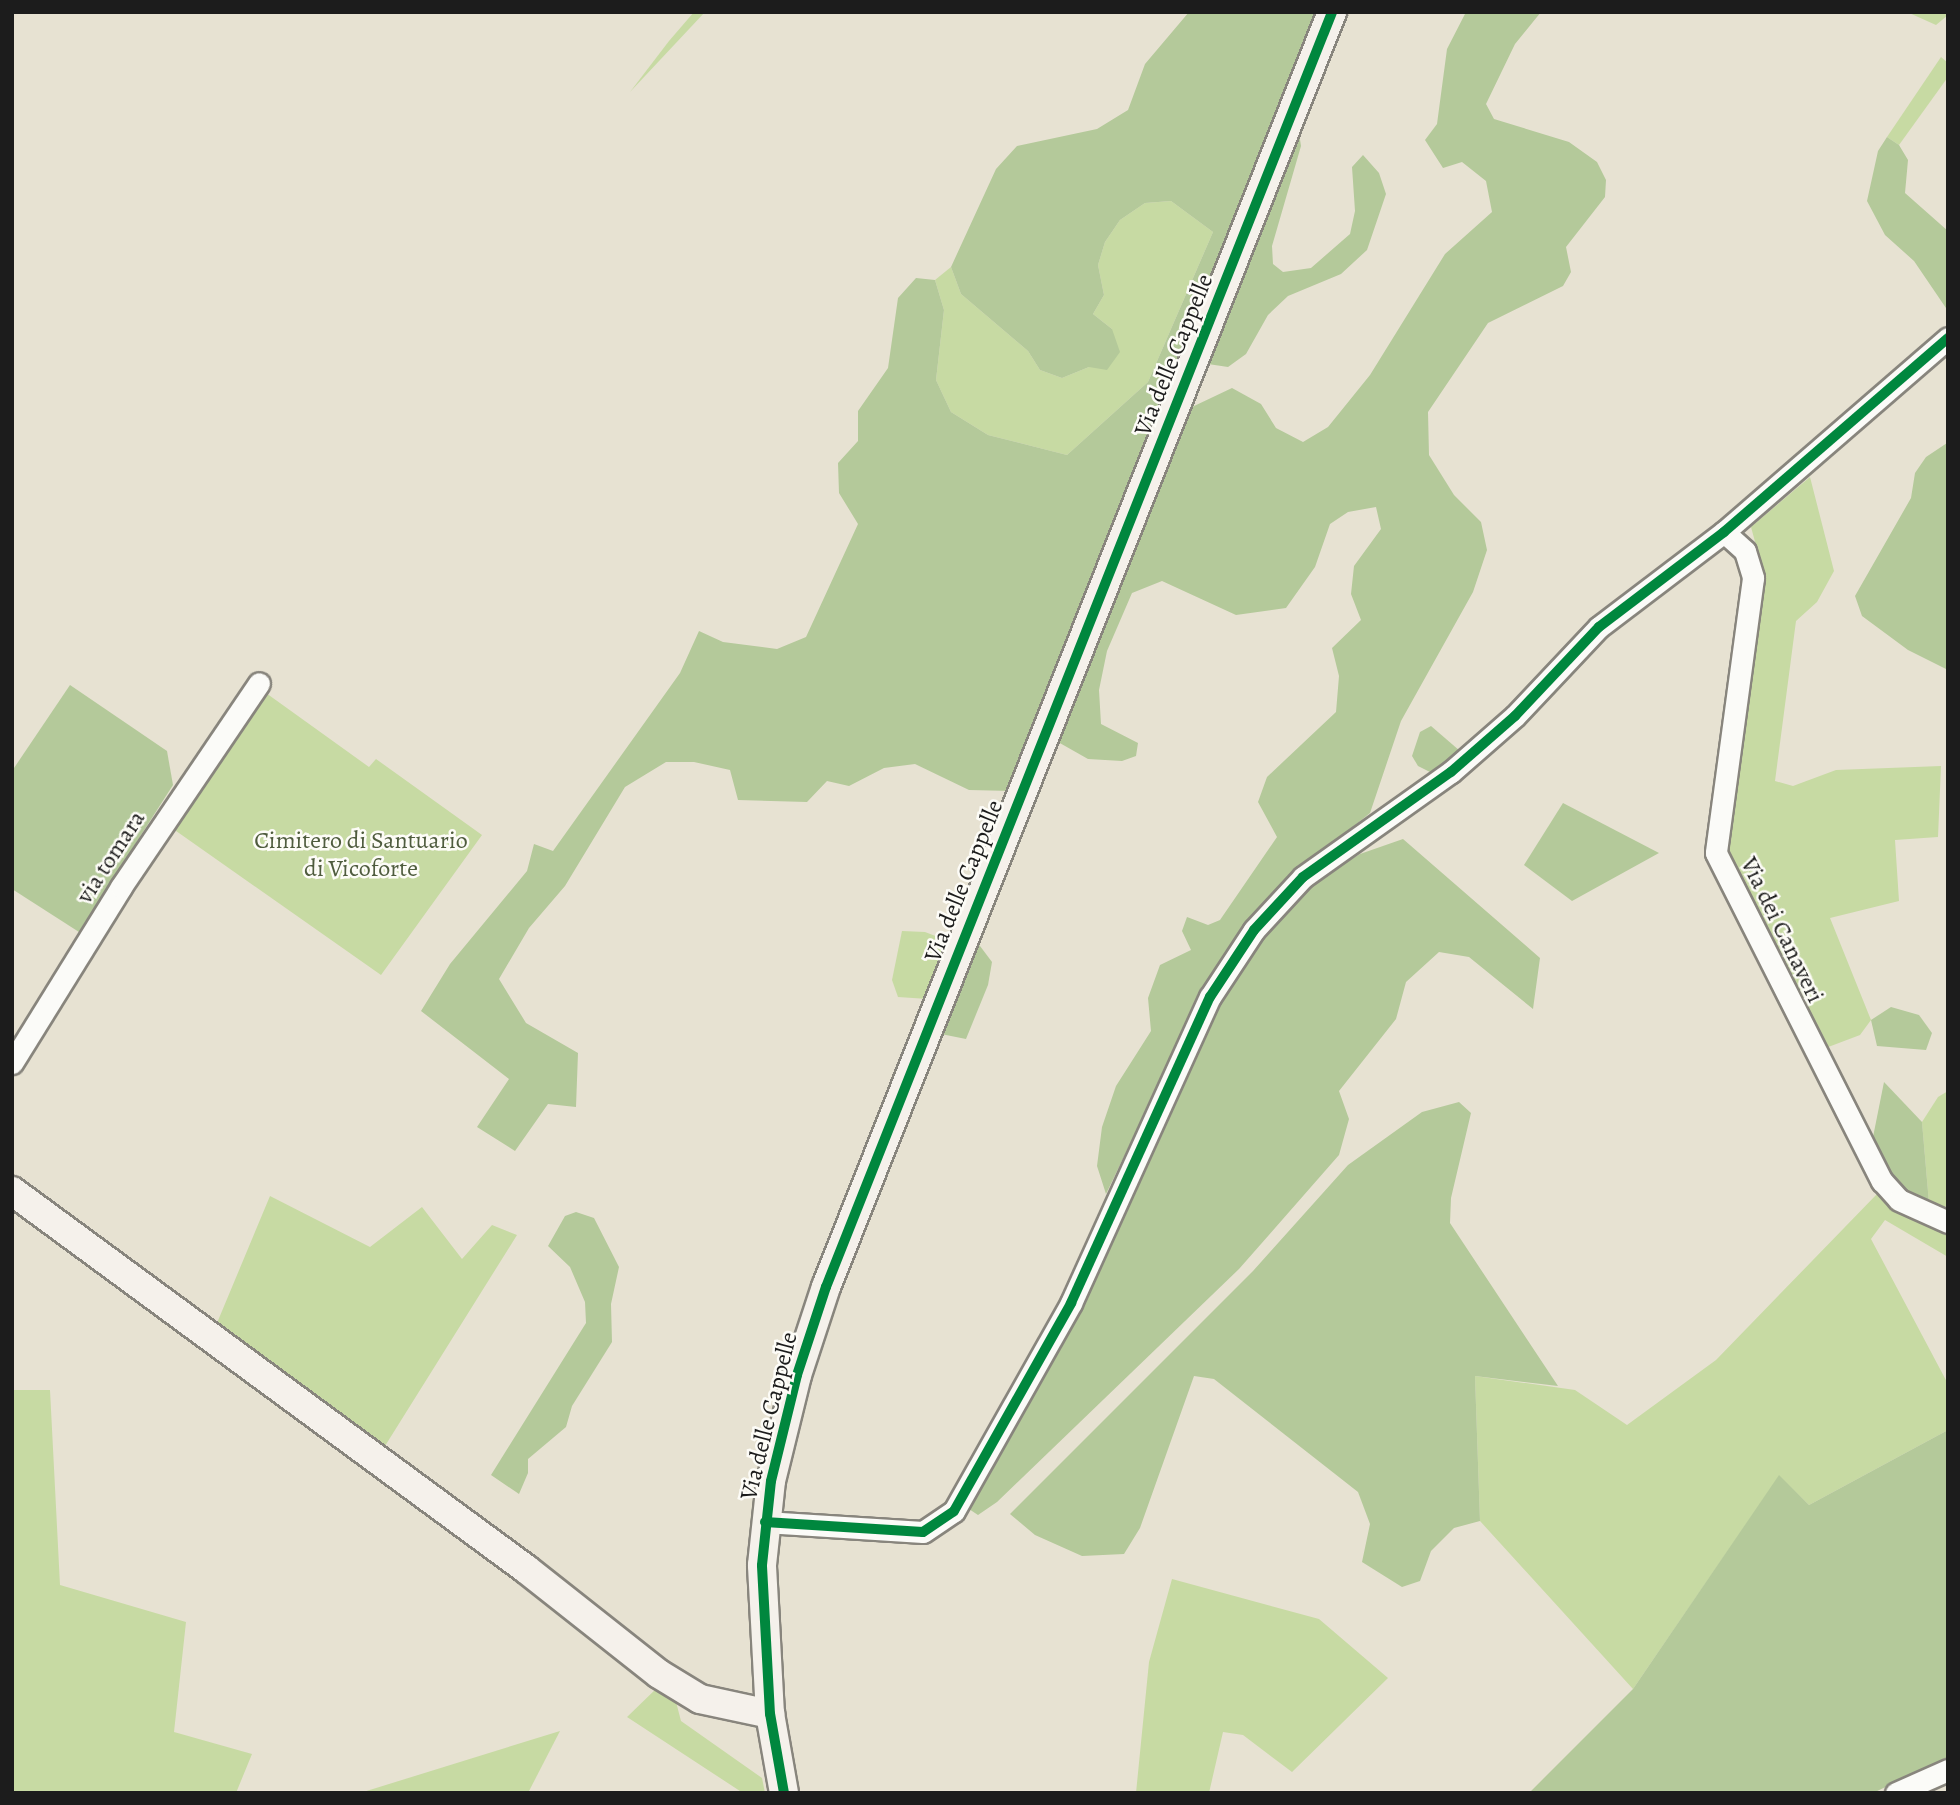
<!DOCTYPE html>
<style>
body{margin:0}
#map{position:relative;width:1960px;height:1805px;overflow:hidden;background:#e7e2d2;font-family:Alegreya,serif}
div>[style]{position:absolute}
.green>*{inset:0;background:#c7daa3}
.forest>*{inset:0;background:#b4c99a}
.roads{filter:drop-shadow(2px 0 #88857d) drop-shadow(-2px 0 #88857d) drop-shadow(0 2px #88857d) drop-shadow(0 -2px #88857d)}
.street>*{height:21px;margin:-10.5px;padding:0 10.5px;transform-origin:10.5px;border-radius:10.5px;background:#fbfbf8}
.secondary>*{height:28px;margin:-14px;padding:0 14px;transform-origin:14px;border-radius:14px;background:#f5f1eb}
.cycleway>*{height:10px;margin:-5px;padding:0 5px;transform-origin:5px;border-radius:5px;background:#00873e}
span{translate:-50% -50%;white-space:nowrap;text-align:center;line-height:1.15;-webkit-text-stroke:5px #fdfcf7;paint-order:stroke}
.street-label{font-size:24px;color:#1c1c1c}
.park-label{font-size:24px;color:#4f5c3e}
.frame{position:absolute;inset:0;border:14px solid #1c1c1c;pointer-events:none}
</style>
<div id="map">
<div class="green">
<div style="clip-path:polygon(694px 12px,705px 12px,630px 92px,669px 41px)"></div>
<div style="clip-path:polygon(1907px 12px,1948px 12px,1948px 15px,1936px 25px)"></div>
<div style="clip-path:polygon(1941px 57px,1948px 63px,1948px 77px,1899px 145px,1887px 137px)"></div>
<div style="clip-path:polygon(1171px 201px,1213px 232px,1148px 382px,1067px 455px,988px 435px,951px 412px,936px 380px,944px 310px,935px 280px,951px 267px,961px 294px,1028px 351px,1040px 370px,1062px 378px,1089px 367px,1112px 329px,1093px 314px,1104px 295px,1098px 265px,1105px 242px,1120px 220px,1145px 203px)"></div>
<div style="clip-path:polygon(1810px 477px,1834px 571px,1817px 602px,1796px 621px,1775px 781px,1793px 786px,1836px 770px,1941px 766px,1938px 837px,1895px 840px,1899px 901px,1830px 918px,1871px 1020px,1860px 1035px,1823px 1049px,1726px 851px,1761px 595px,1763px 571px,1751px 527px)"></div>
<div style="clip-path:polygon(266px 693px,369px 767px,376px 759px,482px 835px,381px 975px,169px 826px)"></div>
<div style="clip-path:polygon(902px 931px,925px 932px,951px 942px,928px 999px,898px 997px,892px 980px)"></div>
<div style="clip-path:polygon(1948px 1091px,1948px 1207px,1929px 1203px,1922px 1122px,1938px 1097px)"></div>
<div style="clip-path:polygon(1877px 1194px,1948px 1235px,1948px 1257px,1885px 1220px,1871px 1239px,1948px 1384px,1948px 1430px,1809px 1505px,1779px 1476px,1633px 1689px,1480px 1521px,1475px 1376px,1575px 1390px,1627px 1425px,1716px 1360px)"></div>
<div style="clip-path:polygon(270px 1196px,370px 1247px,422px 1207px,462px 1259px,492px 1225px,517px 1235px,385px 1446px,217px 1323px)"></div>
<div style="clip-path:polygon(12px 1390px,50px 1390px,60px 1585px,186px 1622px,174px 1732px,252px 1754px,236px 1793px,12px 1793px)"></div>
<div style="clip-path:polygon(1172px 1579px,1319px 1619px,1388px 1678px,1292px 1772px,1243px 1735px,1223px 1732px,1209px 1793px,1136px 1793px,1149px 1662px)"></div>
<div style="clip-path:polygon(658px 1687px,675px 1698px,681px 1721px,762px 1778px,765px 1793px,743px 1793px,627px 1717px)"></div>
<div style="clip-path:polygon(560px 1731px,528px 1793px,360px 1793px)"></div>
</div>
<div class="forest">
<div style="clip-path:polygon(1189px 12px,1320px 12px,1012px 791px,969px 790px,915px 764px,884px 768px,849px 786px,827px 781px,807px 802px,738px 800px,730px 770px,694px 762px,666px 762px,625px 787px,565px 886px,529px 928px,499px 979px,526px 1023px,578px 1053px,576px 1107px,548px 1104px,515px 1151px,477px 1127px,509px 1079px,421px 1011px,450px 964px,527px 871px,534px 844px,553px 851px,680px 673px,699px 631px,723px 642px,777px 649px,806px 637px,858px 524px,839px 493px,838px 463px,858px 441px,858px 411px,888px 368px,898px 298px,916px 278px,935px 280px,944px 310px,936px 380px,951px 412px,988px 435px,1067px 455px,1148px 382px,1213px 232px,1171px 201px,1145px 203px,1120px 220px,1105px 242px,1098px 265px,1104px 295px,1093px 314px,1112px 329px,1120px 352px,1107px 370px,1089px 367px,1062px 378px,1040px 370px,1028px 351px,961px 294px,951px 267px,996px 169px,1017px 146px,1097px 129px,1128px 110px,1145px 64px)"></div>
<div style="clip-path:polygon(1466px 12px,1541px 12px,1515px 44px,1486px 104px,1494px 119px,1569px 142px,1597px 162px,1606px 180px,1605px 197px,1566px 247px,1571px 272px,1563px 286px,1488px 323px,1428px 412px,1429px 455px,1454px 495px,1481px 522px,1487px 550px,1473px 592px,1401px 721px,1370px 813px,1285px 882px,1228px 950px,1210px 977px,1106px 1194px,1097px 1166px,1102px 1127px,1116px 1086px,1151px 1031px,1148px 998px,1160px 965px,1191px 950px,1182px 931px,1187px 917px,1208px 925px,1220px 920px,1277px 837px,1258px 802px,1267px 777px,1336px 712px,1339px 676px,1332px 648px,1361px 620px,1351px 594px,1354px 566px,1381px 529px,1376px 507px,1348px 512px,1330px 524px,1315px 567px,1286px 608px,1236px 615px,1162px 581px,1132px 593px,1107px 651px,1099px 690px,1101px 724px,1138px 743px,1136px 756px,1122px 761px,1088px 759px,1058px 742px,1192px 407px,1232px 388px,1261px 404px,1276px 428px,1303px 442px,1328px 427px,1370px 375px,1445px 254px,1492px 212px,1486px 181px,1462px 162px,1443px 168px,1425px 140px,1437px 124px,1447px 49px)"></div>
<div style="clip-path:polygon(1299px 133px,1301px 146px,1272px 246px,1273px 264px,1283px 272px,1311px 268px,1350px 234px,1355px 211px,1352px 167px,1363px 155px,1379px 173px,1386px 194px,1367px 250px,1341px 274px,1288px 296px,1268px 315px,1246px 354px,1228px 367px,1208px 364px)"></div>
<div style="clip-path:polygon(1887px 137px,1899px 145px,1908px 160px,1905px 193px,1948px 231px,1948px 311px,1914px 261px,1885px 235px,1867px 201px,1878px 151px)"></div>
<div style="clip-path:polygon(1948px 414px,1948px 670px,1908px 650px,1862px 616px,1855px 596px,1911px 498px,1915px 473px,1926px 457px,1947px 443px)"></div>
<div style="clip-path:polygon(70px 685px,167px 751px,173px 785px,79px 932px,12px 889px,12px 771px)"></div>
<div style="clip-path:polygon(1431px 726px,1460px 751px,1432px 773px,1418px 766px,1412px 756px,1420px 732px)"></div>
<div style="clip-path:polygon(1563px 803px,1659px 853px,1572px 901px,1524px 865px)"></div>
<div style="clip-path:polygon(1403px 839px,1540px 958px,1533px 1009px,1469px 957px,1439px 952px,1406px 982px,1396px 1019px,1339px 1091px,1349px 1119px,1339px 1155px,1239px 1269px,997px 1502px,978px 1515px,969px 1509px,1052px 1363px,1110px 1247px,1207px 1021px,1231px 978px,1270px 927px,1315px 882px,1360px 854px)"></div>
<div style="clip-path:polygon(977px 942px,992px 962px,988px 985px,966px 1039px,941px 1034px)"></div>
<div style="clip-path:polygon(1891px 1007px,1919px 1015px,1932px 1033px,1926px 1050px,1877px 1046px,1871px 1020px)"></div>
<div style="clip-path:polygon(1884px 1082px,1922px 1122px,1929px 1203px,1900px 1189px,1871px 1147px)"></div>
<div style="clip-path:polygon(1459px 1102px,1471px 1113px,1451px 1198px,1450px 1223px,1558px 1386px,1475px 1376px,1480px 1521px,1454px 1528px,1431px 1551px,1420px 1581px,1402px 1587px,1362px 1562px,1370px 1524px,1358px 1492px,1214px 1379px,1194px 1376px,1140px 1528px,1124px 1554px,1082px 1556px,1035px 1535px,1010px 1514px,1253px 1271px,1348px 1165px,1422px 1112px)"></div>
<div style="clip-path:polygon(576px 1212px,594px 1218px,619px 1267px,611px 1304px,612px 1342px,572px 1406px,566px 1427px,528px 1459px,528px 1473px,519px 1494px,491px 1475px,586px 1323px,585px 1302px,570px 1267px,548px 1246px,565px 1216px)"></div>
<div style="clip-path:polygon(1948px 1430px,1948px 1757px,1873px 1793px,1529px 1793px,1633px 1689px,1779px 1475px,1809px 1505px)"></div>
</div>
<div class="roads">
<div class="street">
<div style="left:1724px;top:532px;width:28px;rotate:42deg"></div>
<div style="left:1745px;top:551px;width:28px;rotate:73deg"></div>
<div style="left:1753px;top:578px;width:277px;rotate:97.7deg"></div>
<div style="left:1716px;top:853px;width:368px;rotate:63.2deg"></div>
<div style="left:1882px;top:1181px;width:25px;rotate:48deg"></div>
<div style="left:1899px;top:1200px;width:54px;rotate:24.2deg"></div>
<div style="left:12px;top:1063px;width:207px;rotate:-58.2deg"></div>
<div style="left:121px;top:887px;width:246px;rotate:-55.9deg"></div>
<div style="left:765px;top:1522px;width:158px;rotate:3.6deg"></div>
<div style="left:923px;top:1532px;width:37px;rotate:-34deg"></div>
<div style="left:954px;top:1511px;width:239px;rotate:-60.6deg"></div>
<div style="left:1071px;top:1303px;width:336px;rotate:-65.6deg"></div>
<div style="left:1210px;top:997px;width:80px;rotate:-56.7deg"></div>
<div style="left:1254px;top:930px;width:72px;rotate:-47.2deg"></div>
<div style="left:1303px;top:877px;width:181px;rotate:-35.4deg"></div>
<div style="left:1451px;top:772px;width:85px;rotate:-41.2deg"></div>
<div style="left:1515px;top:716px;width:122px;rotate:-46.7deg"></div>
<div style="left:1599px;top:627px;width:157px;rotate:-37.2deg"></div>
<div style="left:1724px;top:532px;width:296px;rotate:-40.9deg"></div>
<div style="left:1896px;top:1793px;width:57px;rotate:-23.9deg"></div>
</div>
<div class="secondary">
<div style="left:12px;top:1191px;width:638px;rotate:36.33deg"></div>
<div style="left:526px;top:1569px;width:169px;rotate:38.3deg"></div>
<div style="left:659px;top:1674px;width:48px;rotate:31.4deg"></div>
<div style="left:700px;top:1699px;width:72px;rotate:12.1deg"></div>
<div style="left:784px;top:1793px;width:80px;rotate:-100deg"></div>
<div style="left:770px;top:1714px;width:149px;rotate:-93.1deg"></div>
<div style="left:762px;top:1565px;width:84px;rotate:-83.9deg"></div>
<div style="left:771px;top:1481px;width:109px;rotate:-76.2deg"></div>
<div style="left:797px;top:1375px;width:93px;rotate:-71.8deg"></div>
<div style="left:826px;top:1287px;width:1372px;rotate:-68.35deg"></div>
</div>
</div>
<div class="cycleway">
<div style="left:765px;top:1522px;width:158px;rotate:3.6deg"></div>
<div style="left:923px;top:1532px;width:37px;rotate:-34deg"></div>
<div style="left:954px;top:1511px;width:239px;rotate:-60.6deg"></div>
<div style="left:1071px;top:1303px;width:336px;rotate:-65.6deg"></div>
<div style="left:1210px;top:997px;width:80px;rotate:-56.7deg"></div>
<div style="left:1254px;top:930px;width:72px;rotate:-47.2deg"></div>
<div style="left:1303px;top:877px;width:181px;rotate:-35.4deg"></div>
<div style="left:1451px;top:772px;width:85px;rotate:-41.2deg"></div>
<div style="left:1515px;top:716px;width:122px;rotate:-46.7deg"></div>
<div style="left:1599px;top:627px;width:157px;rotate:-37.2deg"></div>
<div style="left:1724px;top:532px;width:296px;rotate:-40.9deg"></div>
<div style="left:784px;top:1793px;width:80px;rotate:-100deg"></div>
<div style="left:770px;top:1714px;width:149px;rotate:-93.1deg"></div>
<div style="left:762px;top:1565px;width:84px;rotate:-83.9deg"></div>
<div style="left:771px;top:1481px;width:109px;rotate:-76.2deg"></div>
<div style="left:797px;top:1375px;width:93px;rotate:-71.8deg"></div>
<div style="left:826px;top:1287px;width:1372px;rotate:-68.35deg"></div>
</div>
<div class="street-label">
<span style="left:1174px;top:355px;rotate:-68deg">Via delle Cappelle</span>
<span style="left:111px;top:857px;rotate:-57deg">via tomara</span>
<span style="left:964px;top:881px;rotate:-68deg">Via delle Cappelle</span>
<span style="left:1782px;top:930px;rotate:64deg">Via dei Canaveri</span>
<span style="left:769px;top:1416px;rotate:-76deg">Via delle Cappelle</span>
</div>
<div class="park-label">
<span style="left:361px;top:855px">Cimitero di Santuario<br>di Vicoforte</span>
</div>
<div class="frame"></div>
</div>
